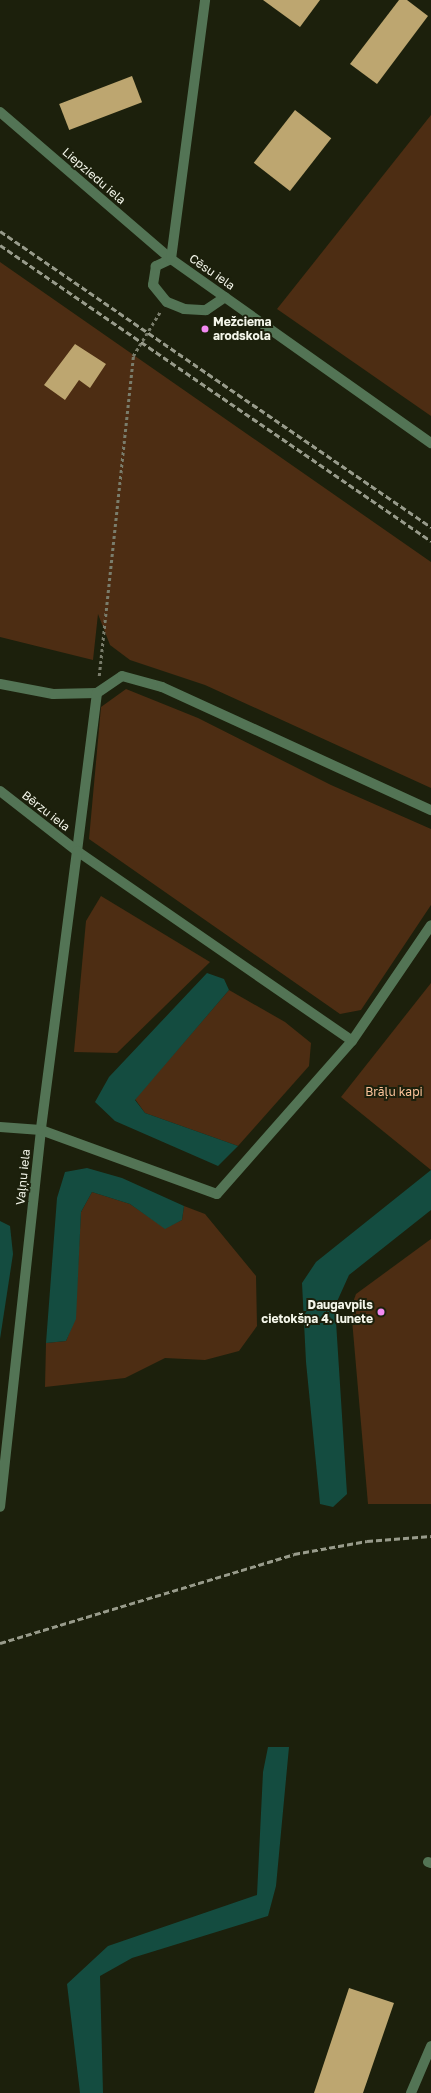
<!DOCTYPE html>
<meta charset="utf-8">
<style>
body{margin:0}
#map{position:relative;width:431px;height:2093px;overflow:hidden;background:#1c200c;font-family:"Golos Text",sans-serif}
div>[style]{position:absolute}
.green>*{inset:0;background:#4d2d13}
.water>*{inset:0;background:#144c40}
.building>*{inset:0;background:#bda670;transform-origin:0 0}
.path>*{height:2.5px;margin-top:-1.25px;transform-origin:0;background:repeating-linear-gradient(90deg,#7a7d6c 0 3px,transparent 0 6px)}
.lane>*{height:10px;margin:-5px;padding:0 5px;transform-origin:5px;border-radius:5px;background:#537455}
.street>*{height:10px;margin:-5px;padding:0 5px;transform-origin:5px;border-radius:5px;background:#537455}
.rail>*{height:3px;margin-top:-1.5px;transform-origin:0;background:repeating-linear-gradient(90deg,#989b8b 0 6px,transparent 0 9px)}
.dots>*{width:11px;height:11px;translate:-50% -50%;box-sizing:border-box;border:2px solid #1c200c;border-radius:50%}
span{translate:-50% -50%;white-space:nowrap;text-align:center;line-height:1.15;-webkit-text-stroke:4px #1c200c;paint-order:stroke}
.street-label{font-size:12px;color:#f4f6ea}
.poi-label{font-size:12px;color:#f4f6ea;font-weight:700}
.left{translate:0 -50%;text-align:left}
.right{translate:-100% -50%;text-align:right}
.park-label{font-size:12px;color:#fbc299}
</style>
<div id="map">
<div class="green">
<div style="clip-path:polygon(431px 115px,431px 416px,277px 309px)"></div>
<div style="clip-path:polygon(0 262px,431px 562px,431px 788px,205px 685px,130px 660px,110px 645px,98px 614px,93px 660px,0 637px)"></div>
<div style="clip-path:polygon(126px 689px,198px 718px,331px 785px,431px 829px,431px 905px,361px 1010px,340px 1014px,89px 839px,101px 707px)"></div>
<div style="clip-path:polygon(101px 896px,210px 962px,117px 1053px,74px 1052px,86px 921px)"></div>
<div style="clip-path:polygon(431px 983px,431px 1170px,341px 1097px)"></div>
<div style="clip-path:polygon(229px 990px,285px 1022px,311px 1043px,309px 1066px,238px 1146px,145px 1113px,135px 1099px)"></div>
<div style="clip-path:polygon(92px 1192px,130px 1204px,165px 1228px,182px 1220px,184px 1206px,205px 1214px,256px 1276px,257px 1326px,239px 1351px,205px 1360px,165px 1358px,125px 1378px,45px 1387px,46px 1343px,66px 1341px,75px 1319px,81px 1212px)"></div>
<div style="clip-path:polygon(431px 1239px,431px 1504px,368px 1504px,351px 1308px,356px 1294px)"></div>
</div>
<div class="water">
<div style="clip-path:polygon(207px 973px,224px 979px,229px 990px,135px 1100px,145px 1113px,238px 1146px,218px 1166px,115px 1121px,95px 1102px,109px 1077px)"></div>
<div style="clip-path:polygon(87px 1168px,122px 1178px,184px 1206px,182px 1220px,165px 1229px,130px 1204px,92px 1192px,81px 1212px,76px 1319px,66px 1341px,46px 1343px,57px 1198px,65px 1172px)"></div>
<div style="clip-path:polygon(431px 1170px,431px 1210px,349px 1275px,335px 1306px,347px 1494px,333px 1507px,320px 1504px,306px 1362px,302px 1283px,316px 1262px)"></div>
<div style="clip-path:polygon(0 1221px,10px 1226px,13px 1254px,0 1339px)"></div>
<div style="clip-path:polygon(268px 1747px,289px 1747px,276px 1886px,268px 1916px,132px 1958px,100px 1976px,103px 2093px,80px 2093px,67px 1984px,108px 1946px,257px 1895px,263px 1772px)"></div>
</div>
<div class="building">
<div style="clip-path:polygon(263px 0,320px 0,300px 27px)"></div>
<div style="clip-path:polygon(399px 0,407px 0,428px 16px,377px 84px,350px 64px)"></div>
<div style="left:132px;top:76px;width:28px;height:78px;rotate:69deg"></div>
<div style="left:295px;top:110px;width:46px;height:67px;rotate:38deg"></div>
<div style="clip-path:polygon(75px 344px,106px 364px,90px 388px,79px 380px,65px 400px,44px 385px)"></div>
<div style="clip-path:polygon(349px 1988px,394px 2003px,363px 2093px,314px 2093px)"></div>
</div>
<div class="path">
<div style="left:99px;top:676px;width:322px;rotate:-83.9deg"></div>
<div style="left:133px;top:356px;width:52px;rotate:-58.5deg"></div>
</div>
<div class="lane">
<div style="left:171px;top:259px;width:17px;rotate:155deg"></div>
<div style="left:156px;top:266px;width:19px;rotate:99deg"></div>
<div style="left:153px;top:285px;width:22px;rotate:51deg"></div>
<div style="left:167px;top:302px;width:18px;rotate:22deg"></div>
<div style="left:184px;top:309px;width:22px;rotate:3deg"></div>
<div style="left:206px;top:310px;width:23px;rotate:-34deg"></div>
<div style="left:0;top:684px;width:54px;rotate:10.7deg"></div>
<div style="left:53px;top:694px;width:44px;rotate:-1.3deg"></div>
<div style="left:97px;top:693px;width:30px;rotate:-34deg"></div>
<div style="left:122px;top:676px;width:41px;rotate:15.4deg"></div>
<div style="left:162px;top:687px;width:296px;rotate:24.6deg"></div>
<div style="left:97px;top:693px;width:159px;rotate:97.2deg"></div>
<div style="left:77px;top:851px;width:334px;rotate:34.6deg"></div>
<div style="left:428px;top:1862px;width:3px;rotate:18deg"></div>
<div style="left:411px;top:2093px;width:51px;rotate:-66.9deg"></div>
</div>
<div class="street">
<div style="left:0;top:112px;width:225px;rotate:40.7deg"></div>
<div style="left:171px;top:259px;width:319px;rotate:35.3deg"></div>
<div style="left:171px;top:259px;width:261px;rotate:-82.5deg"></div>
<div style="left:0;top:791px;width:98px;rotate:37.9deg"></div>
<div style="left:77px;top:851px;width:281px;rotate:97.4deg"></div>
<div style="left:41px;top:1130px;width:379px;rotate:96.2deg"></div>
<div style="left:0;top:1127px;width:41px;rotate:4.2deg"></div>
<div style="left:41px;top:1130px;width:187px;rotate:20deg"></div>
<div style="left:217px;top:1194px;width:204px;rotate:-48.6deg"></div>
<div style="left:352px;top:1041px;width:140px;rotate:-55.7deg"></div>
</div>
<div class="rail">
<div style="left:0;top:231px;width:523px;rotate:34.48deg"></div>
<div style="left:0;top:245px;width:523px;rotate:34.48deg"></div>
<div style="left:0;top:1643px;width:307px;rotate:-16.8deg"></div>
<div style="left:294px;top:1554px;width:74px;rotate:-10.1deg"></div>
<div style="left:367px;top:1541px;width:64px;rotate:-4.5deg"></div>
</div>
<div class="dots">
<div style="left:205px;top:329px;background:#f38af2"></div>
<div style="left:381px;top:1312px;background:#f38af2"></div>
</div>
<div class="street-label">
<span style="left:94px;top:176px;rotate:41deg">Liepziedu iela</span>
<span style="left:212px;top:272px;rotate:35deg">Cēsu iela</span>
<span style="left:46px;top:811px;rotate:38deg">Bērzu iela</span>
<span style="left:23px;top:1177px;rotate:-84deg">Vaļņu iela</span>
</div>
<div class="poi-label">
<span class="left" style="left:213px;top:329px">Mežciema<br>arodskola</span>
<span class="right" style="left:373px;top:1312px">Daugavpils<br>cietokšņa 4. lunete</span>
</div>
<div class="park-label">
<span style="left:394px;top:1092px">Brāļu kapi</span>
</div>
</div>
